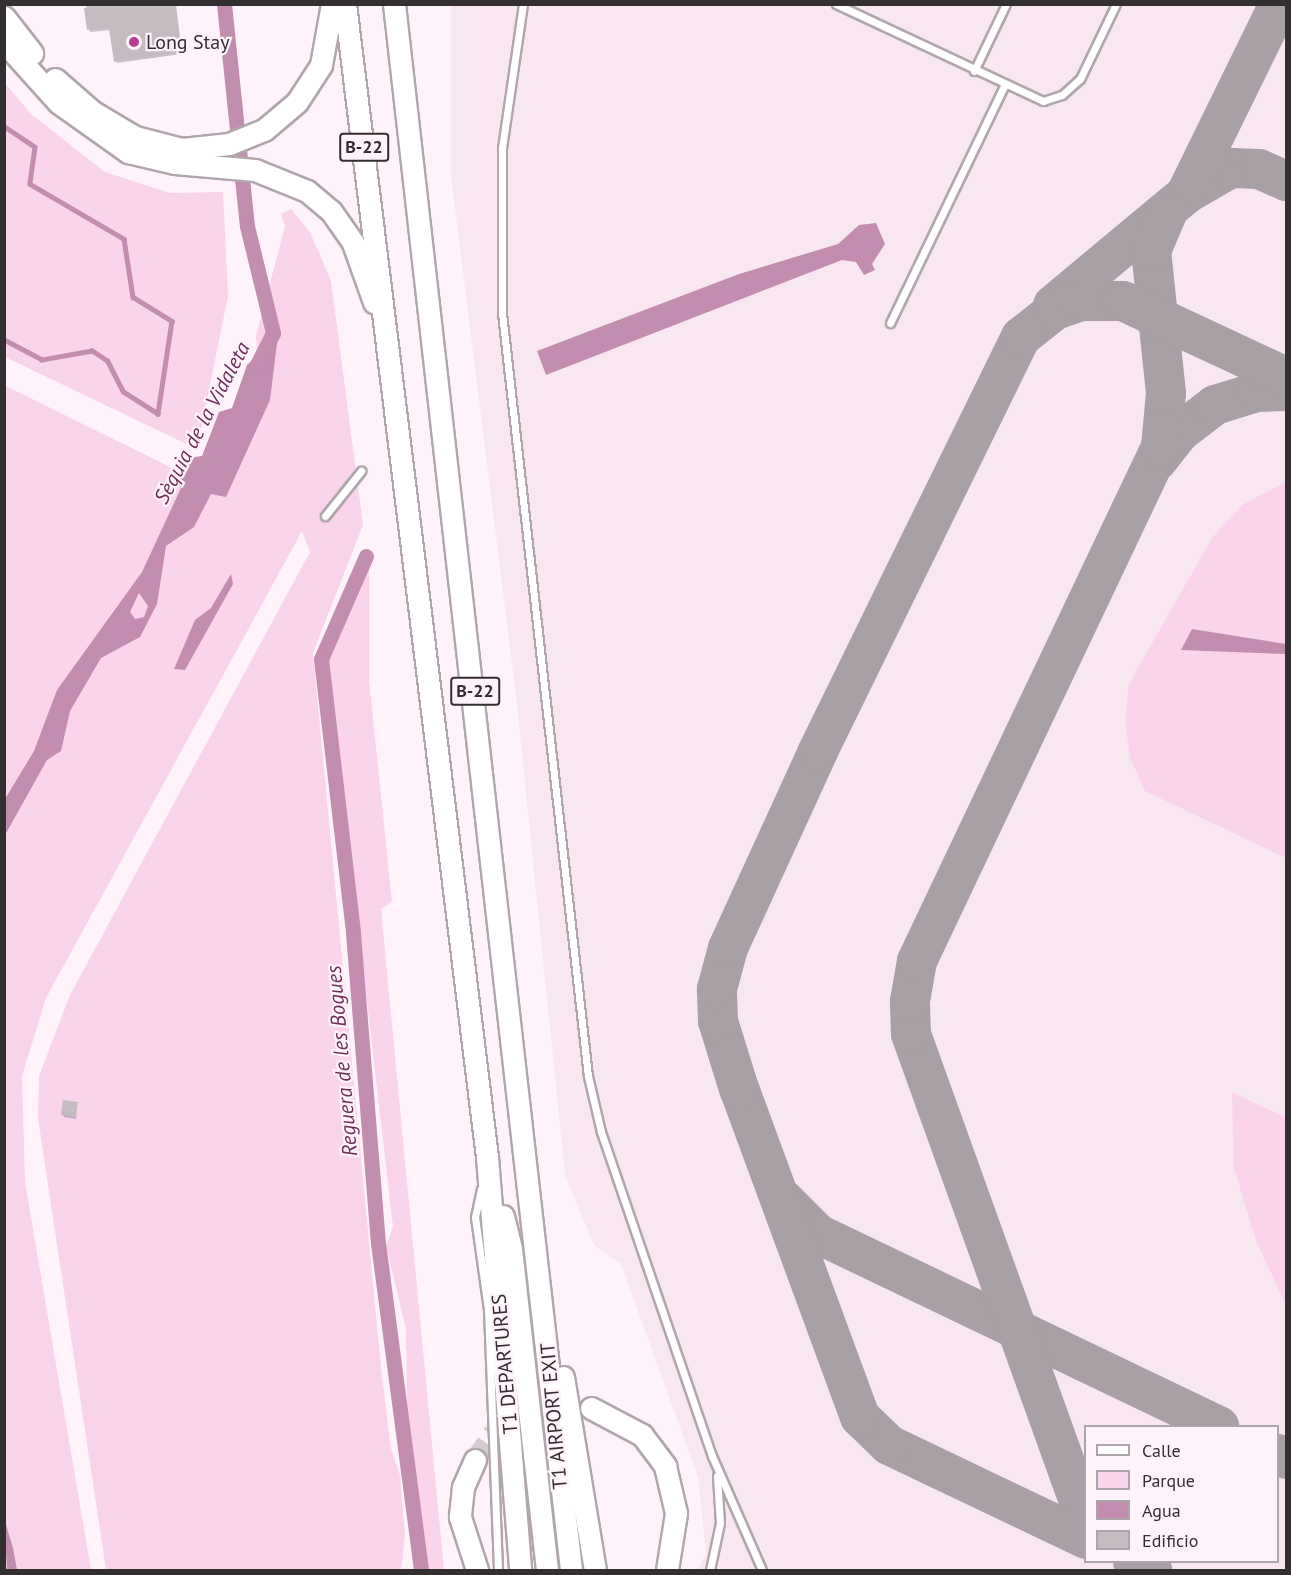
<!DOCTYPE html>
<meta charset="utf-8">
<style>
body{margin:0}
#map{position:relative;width:1291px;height:1575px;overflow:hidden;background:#fef3fa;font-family:"PT Sans",sans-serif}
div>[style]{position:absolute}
.built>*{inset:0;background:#f8e6f1}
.green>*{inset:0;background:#f9d4ea}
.water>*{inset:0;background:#c28dae}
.shadow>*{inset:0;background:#0003}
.stream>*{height:4.5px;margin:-2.25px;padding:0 2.25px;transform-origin:2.25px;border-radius:2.25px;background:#c28dae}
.canal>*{height:15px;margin:-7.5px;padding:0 7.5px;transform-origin:7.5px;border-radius:7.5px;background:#c28dae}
.taxiway>*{height:40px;margin:-20px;padding:0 20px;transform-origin:20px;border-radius:20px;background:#a8a0a4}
.building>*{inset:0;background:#c5bbc1;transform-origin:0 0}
.primary-tunnel>*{height:21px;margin-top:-10.5px;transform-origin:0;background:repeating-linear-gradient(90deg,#d5ccd2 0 21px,transparent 0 31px)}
.roads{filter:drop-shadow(2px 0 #b0a6ab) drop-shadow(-2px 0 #b0a6ab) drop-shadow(0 2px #b0a6ab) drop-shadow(0 -2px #b0a6ab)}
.lane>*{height:7px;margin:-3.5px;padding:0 3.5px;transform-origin:3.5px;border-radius:3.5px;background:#fff}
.primary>*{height:21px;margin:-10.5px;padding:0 10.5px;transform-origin:10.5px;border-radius:10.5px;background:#fff}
.dots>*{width:16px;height:16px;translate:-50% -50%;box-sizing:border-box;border:3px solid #fef3fa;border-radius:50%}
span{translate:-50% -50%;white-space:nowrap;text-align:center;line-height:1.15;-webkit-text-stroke:4.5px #fef3fa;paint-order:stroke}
.shield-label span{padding:2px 4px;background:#fef3fa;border:2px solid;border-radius:4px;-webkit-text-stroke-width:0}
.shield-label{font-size:18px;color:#332f31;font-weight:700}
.poi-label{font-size:20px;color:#332f31}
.left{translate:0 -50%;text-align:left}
.street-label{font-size:20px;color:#332f31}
.water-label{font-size:21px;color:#6f2f5a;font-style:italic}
.frame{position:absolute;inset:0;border:6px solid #332f31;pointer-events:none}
.legend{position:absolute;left:1084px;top:1425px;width:195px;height:138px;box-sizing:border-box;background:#fef3fa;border:2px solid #ada5aa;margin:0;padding:8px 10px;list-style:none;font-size:18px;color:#332f31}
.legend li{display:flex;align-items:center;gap:12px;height:30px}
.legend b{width:30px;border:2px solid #ada5aa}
</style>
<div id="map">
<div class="built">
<div style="clip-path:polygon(evenodd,451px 5px,1286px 5px,1286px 1570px,698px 1570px,706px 1553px,698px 1477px,621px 1264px,594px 1245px,565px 1175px,517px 704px,451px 176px,451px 5px,1086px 1426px,1278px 1426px,1278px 1562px,1086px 1562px,1086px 1426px)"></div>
</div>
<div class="green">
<div style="clip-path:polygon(5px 83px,31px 114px,105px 172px,170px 193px,223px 192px,228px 296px,197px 449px,5px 357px)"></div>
<div style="clip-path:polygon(291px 209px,310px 232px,331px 281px,363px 525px,313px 653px,381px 1368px,391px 1449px,400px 1475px,405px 1536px,401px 1570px,106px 1570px,38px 1118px,39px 1076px,70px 995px,310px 552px,302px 531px,46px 998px,22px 1076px,25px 1182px,91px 1570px,5px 1570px,4px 385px,176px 470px,176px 479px,218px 482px,260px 406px,256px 336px,285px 226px,281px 214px)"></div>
<div style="clip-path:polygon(1286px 482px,1286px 858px,1145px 791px,1130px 757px,1125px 721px,1129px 684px,1212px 538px,1242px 505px)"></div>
<div style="clip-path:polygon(369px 570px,369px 680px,392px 902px,381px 909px,444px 1570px,428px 1570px,407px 1409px,406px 1329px,386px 1246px,393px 1227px,328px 664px)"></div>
<div style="clip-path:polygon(1232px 1092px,1286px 1118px,1286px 1305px,1257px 1243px,1234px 1168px)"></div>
</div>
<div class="water">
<div style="clip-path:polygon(876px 223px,885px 244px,872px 264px,875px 270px,864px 275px,856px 262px,842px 260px,546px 375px,537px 351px,739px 274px,838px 244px,859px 225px)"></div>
<div style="clip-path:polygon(evenodd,278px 335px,270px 400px,226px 497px,211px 494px,194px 527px,166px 546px,157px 604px,140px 637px,101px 658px,70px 711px,61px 751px,47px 760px,5px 835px,5px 799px,34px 751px,57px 690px,142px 572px,181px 488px,178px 478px,188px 458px,202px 456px,219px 412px,232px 408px,247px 365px,278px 335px,139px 593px,148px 606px,144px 617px,135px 619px,130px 612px,139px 593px)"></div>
<div style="clip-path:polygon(231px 574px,233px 584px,185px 670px,174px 669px,195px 620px,211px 608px)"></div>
<div style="clip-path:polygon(1192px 629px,1286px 644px,1286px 654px,1181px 650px)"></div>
<div style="clip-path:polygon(4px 1518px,13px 1548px,17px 1570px,7px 1570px)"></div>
</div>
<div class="shadow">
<div style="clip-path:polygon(86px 4px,176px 4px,182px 54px,117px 63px,111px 30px,90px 32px)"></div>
<div style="clip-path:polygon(77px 1103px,76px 1119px,64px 1117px,63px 1115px)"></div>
</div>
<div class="stream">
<div style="left:4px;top:126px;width:37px;rotate:34deg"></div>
<div style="left:35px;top:147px;width:37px;rotate:98deg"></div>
<div style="left:30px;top:184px;width:109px;rotate:30.3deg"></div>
<div style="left:124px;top:239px;width:59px;rotate:81.2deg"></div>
<div style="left:133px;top:297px;width:46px;rotate:31.6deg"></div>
<div style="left:172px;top:321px;width:94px;rotate:98.6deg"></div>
<div style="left:158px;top:414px;width:41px;rotate:-147.8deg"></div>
<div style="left:123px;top:392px;width:35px;rotate:-117deg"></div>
<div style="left:107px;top:361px;width:18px;rotate:-146deg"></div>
<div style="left:92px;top:351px;width:51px;rotate:169.8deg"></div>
<div style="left:42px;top:360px;width:43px;rotate:-152.2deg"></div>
</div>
<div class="canal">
<div style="left:224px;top:4px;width:223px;rotate:84.1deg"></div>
<div style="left:247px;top:226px;width:110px;rotate:76.3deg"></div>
<div style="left:273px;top:333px;width:36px;rotate:117deg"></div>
<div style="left:366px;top:556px;width:112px;rotate:113.6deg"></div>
<div style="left:321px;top:659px;width:276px;rotate:83.3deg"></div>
<div style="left:353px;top:933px;width:311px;rotate:85.4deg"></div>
<div style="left:378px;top:1243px;width:330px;rotate:82.5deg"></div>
</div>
<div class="taxiway">
<div style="left:1186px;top:194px;width:52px;rotate:-30deg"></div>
<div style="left:1231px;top:168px;width:28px;rotate:2deg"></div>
<div style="left:1259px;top:169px;width:30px;rotate:24deg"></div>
<div style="left:1053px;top:305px;width:173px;rotate:-39.8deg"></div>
<div style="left:1186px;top:194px;width:212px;rotate:-63.9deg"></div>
<div style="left:1157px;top:461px;width:37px;rotate:-52deg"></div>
<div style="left:1180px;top:432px;width:44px;rotate:-37.6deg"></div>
<div style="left:1215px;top:405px;width:44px;rotate:-17.2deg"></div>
<div style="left:1257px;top:392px;width:29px;rotate:-2deg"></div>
<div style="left:784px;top:1200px;width:48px;rotate:45deg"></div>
<div style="left:818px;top:1234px;width:445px;rotate:25.6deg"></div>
<div style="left:1278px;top:1454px;width:9px;rotate:32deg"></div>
<div style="left:1086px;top:1521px;width:517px;rotate:-109.77deg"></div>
<div style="left:911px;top:1034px;width:33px;rotate:-92deg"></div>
<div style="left:910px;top:1001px;width:41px;rotate:-80.1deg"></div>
<div style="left:917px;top:961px;width:569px;rotate:-64.61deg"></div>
<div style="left:1161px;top:447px;width:54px;rotate:-84.7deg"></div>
<div style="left:1166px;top:393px;width:143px;rotate:-96deg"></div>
<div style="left:1151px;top:251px;width:43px;rotate:-67deg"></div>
<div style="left:1086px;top:1539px;width:218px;rotate:-154.5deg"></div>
<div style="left:889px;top:1445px;width:40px;rotate:-136deg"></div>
<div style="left:860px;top:1417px;width:350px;rotate:-110.2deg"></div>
<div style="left:739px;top:1089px;width:71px;rotate:-107.2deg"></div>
<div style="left:718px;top:1021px;width:32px;rotate:-92deg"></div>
<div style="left:717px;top:989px;width:42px;rotate:-75deg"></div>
<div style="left:728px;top:948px;width:217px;rotate:-65.4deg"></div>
<div style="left:818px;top:751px;width:461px;rotate:-63.9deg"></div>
<div style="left:1021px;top:337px;width:43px;rotate:-38.5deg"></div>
<div style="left:1055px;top:310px;width:28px;rotate:-19deg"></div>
<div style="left:1081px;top:301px;width:42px"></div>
<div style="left:1123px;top:301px;width:180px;rotate:25deg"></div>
<div style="left:1133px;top:1562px;width:21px;rotate:23deg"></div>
</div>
<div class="building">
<div style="clip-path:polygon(111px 4px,175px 4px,182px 52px,114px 62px,109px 28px,87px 30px,84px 8px)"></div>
<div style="left:63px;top:1100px;width:15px;height:15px;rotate:8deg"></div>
</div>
<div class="primary-tunnel">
<div style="left:475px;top:1460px;width:34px;rotate:-56deg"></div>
<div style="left:494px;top:1432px;width:42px;rotate:-35.2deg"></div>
<div style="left:528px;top:1408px;width:28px;rotate:-10deg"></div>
<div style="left:556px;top:1403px;width:35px;rotate:8deg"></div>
</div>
<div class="roads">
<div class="lane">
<div style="left:523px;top:4px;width:146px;rotate:98.3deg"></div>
<div style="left:502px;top:148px;width:165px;rotate:90deg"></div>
<div style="left:502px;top:313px;width:768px;rotate:83.57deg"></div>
<div style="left:588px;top:1076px;width:57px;rotate:76.9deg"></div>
<div style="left:601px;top:1132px;width:342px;rotate:71.1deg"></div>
<div style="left:712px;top:1456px;width:124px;rotate:66.3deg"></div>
<div style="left:836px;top:4px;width:229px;rotate:25.1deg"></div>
<div style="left:1043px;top:101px;width:20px;rotate:-18deg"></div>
<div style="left:1062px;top:95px;width:24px;rotate:-42deg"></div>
<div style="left:1080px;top:79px;width:83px;rotate:-64.4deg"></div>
<div style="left:974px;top:71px;width:74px;rotate:-64.5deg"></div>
<div style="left:890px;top:323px;width:263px;rotate:-64.3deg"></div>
<div style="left:325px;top:516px;width:58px;rotate:-51.3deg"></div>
<div style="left:481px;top:1189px;width:29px;rotate:102deg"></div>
<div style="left:475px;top:1217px;width:93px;rotate:82deg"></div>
<div style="left:488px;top:1309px;width:261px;rotate:87.8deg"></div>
<div style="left:710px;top:1570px;width:48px;rotate:-78deg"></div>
<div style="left:720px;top:1523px;width:47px;rotate:-93.7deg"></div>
</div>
<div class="primary">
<div style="left:345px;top:4px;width:1162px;rotate:82.98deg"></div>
<div style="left:487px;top:1157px;width:414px;rotate:85.4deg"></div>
<div style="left:394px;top:4px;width:1576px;rotate:83.55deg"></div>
<div style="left:4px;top:17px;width:46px;rotate:52.1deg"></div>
<div style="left:4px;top:42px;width:82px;rotate:48deg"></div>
<div style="left:59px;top:103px;width:85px;rotate:35.4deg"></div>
<div style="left:128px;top:152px;width:48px;rotate:13.2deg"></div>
<div style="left:175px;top:163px;width:80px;rotate:5deg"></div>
<div style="left:255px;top:170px;width:56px;rotate:22deg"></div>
<div style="left:307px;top:191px;width:31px;rotate:40deg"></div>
<div style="left:331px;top:211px;width:39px;rotate:55deg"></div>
<div style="left:353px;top:243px;width:63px;rotate:70.4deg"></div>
<div style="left:55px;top:79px;width:50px;rotate:41deg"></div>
<div style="left:93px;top:112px;width:49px;rotate:30.8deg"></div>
<div style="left:135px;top:137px;width:49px;rotate:14.3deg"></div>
<div style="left:182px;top:149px;width:47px;rotate:-6.1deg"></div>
<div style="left:229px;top:144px;width:38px;rotate:-22deg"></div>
<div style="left:264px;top:130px;width:43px;rotate:-40.3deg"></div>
<div style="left:297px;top:102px;width:44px;rotate:-57deg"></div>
<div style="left:321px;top:65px;width:62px;rotate:-79.8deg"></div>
<div style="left:503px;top:1216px;width:34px;rotate:76deg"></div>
<div style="left:511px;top:1249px;width:323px;rotate:83.6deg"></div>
<div style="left:563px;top:1377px;width:196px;rotate:80.6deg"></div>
<div style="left:591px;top:1408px;width:58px;rotate:27.9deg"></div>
<div style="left:642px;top:1435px;width:39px;rotate:53deg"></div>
<div style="left:665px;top:1466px;width:48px;rotate:76.8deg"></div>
<div style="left:676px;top:1513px;width:58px;rotate:99deg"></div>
<div style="left:475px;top:1460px;width:30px;rotate:114deg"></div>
<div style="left:463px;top:1487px;width:30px;rotate:96deg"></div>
<div style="left:460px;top:1517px;width:56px;rotate:72.2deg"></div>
</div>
</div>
<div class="dots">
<div style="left:134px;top:42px;background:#b73e93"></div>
</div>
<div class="shield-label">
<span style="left:364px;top:147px">B-22</span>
<span style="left:475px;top:691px">B-22</span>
</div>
<div class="poi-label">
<span class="left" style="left:146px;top:42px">Long Stay</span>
</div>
<div class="street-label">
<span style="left:505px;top:1364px;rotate:-95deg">T1 DEPARTURES</span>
<span style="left:554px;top:1416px;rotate:-95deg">T1 AIRPORT EXIT</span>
</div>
<div class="water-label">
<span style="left:202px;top:423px;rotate:-62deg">Sèquia de la Vidaleta</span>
<span style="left:342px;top:1061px;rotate:-95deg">Reguera de les Bogues</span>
</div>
<div class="frame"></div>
<ul class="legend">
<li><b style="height:8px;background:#fff"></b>Calle</li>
<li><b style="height:16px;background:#f9d4ea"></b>Parque</li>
<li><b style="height:16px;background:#c28dae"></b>Agua</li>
<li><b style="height:16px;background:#c5bbc1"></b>Edificio</li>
</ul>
</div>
